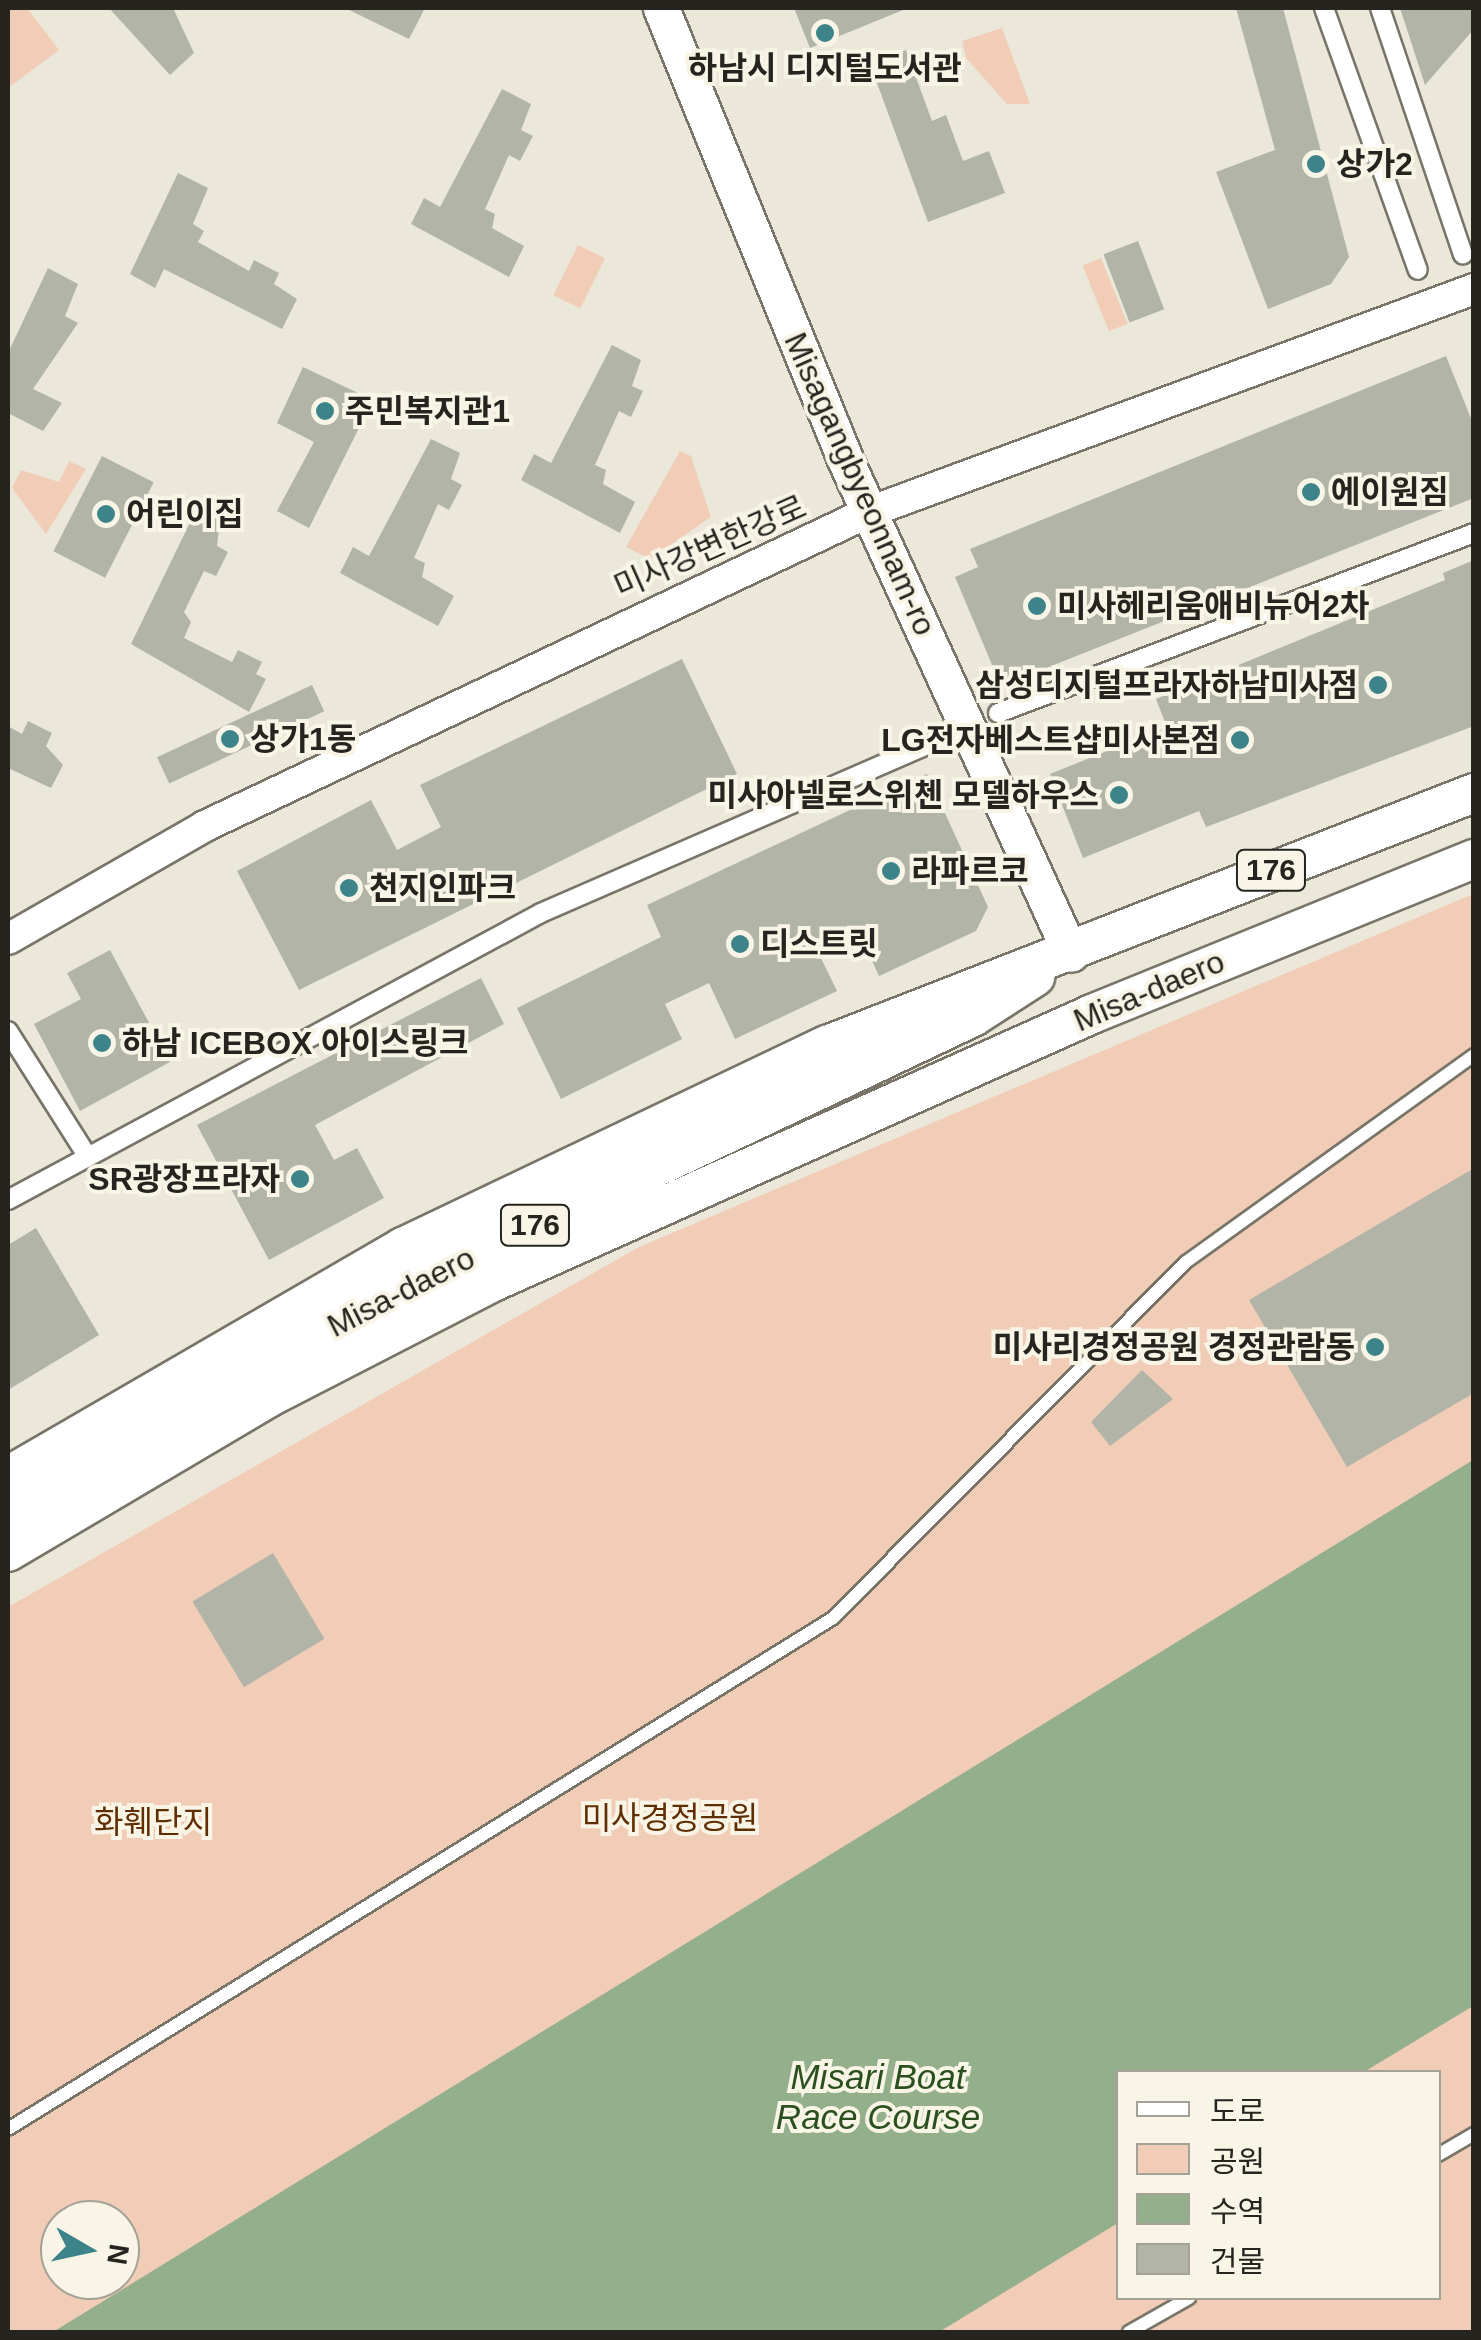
<!DOCTYPE html>
<meta charset="utf-8">
<style>
body{margin:0}
#map{position:relative;width:1481px;height:2340px;overflow:hidden;background:#ebe8da;font-family:Helvetica,"Noto Sans KR",sans-serif}
div>[style]{position:absolute}
.green>*{inset:0;background:#f1cdb8;transform-origin:0 0}
.water>*{inset:0;background:#93af8c}
.building>*{inset:0;background:#b1b4a7;transform-origin:0 0}
.roads{filter:drop-shadow(2px 0 #787568) drop-shadow(-2px 0 #787568) drop-shadow(0 2px #787568) drop-shadow(0 -2px #787568)}
.service>*{height:12px;margin:-6px;padding:0 6px;transform-origin:6px;border-radius:6px;background:#fff}
.pedestrian>*{height:18px;margin:-9px;padding:0 9px;transform-origin:9px;border-radius:9px;background:#fff}
.tertiary>*{height:30px;margin:-15px;padding:0 15px;transform-origin:15px;border-radius:15px;background:#fff}
.secondary>*{height:35px;margin:-17.5px;padding:0 17.5px;transform-origin:17.5px;border-radius:17.5px;background:#fff}
.primary>*{height:38px;margin:-19px;padding:0 19px;transform-origin:19px;border-radius:19px;background:#fff}
.dots>*{width:28px;height:28px;translate:-50% -50%;box-sizing:border-box;border:5px solid #f8f5e7;border-radius:50%}
span{translate:-50% -50%;white-space:nowrap;text-align:center;line-height:1.15;-webkit-text-stroke:8px #f8f5e7;paint-order:stroke}
.shield-label span{padding:2px 8px;background:#f8f5e7;border:2px solid;border-radius:8px;-webkit-text-stroke-width:0}
.shield-label{font-size:30px;color:#25241f;font-weight:700}
.poi-label{font-size:32px;color:#25241f;font-weight:700}
.left{translate:0 -50%;text-align:left}
.right{translate:-100% -50%;text-align:right}
.street-label{font-size:32px;color:#25241f}
.park-label{font-size:32px;color:#612e04}
.water-label{font-size:35px;color:#2a501f;font-style:italic}
.frame{position:absolute;inset:0;border:10px solid #25241f;pointer-events:none}
.legend{position:absolute;left:1116px;top:2070px;width:325px;height:230px;box-sizing:border-box;background:#f8f5e7;border:2px solid #a4a197;margin:0;padding:12px 18px;list-style:none;font-size:30px;color:#25241f}
.legend li{display:flex;align-items:center;gap:20px;height:50px}
.legend b{width:50px;border:2px solid #a4a197}
.north{position:absolute;left:40px;top:2200px;width:100px;height:100px;box-sizing:border-box;background:#f8f5e7;border:2px solid #a4a197;border-radius:50%;rotate:99deg;font-size:28px;font-weight:700;line-height:40px;text-align:center;color:#25241f}
.north::after{content:'';display:block;margin:auto;width:35px;height:45px;background:#3c848a;clip-path:polygon(50% 0,100% 100%,50% 72%,0 100%)}
</style>
<div id="map">
<div class="green">
<div style="clip-path:polygon(8px 8px,27px 8px,59px 50px,8px 88px)"></div>
<div style="clip-path:polygon(1002px 28px,1030px 104px,1007px 104px,966px 58px,962px 41px)"></div>
<div style="left:578px;top:245px;width:30px;height:56px;rotate:26deg"></div>
<div style="left:1101px;top:258px;width:71px;height:20px;rotate:68deg"></div>
<div style="clip-path:polygon(680px 451px,691px 456px,711px 517px,650px 559px,626px 547px)"></div>
<div style="clip-path:polygon(69px 461px,86px 469px,46px 534px,12px 488px,21px 470px,59px 482px)"></div>
<div style="clip-path:polygon(evenodd,1473px 894px,1473px 2332px,8px 2332px,8px 1607px,639px 1247px,1473px 894px,1118px 2072px,1438px 2072px,1438px 2298px,1118px 2298px,1118px 2072px,1473px 894px,60px 2220px,120px 2220px,120px 2280px,60px 2280px,60px 2220px)"></div>
</div>
<div class="water">
<div style="clip-path:polygon(1473px 1460px,1473px 2006px,1364px 2072px,1118px 2072px,1118px 2223px,939px 2332px,53px 2332px)"></div>
</div>
<div class="building">
<div style="clip-path:polygon(109px 8px,173px 8px,194px 53px,170px 75px)"></div>
<div style="clip-path:polygon(345px 8px,425px 8px,409px 39px)"></div>
<div style="clip-path:polygon(794px 8px,908px 8px,810px 48px)"></div>
<div style="clip-path:polygon(1236px 8px,1283px 8px,1349px 257px,1331px 284px,1268px 309px,1216px 172px,1275px 150px)"></div>
<div style="clip-path:polygon(1400px 8px,1474px 8px,1474px 29px,1425px 85px)"></div>
<div style="clip-path:polygon(906px 50px,932px 121px,946px 115px,963px 161px,989px 151px,1005px 193px,928px 222px,870px 64px)"></div>
<div style="clip-path:polygon(502px 89px,531px 104px,521px 130px,533px 136px,520px 161px,509px 155px,485px 209px,495px 214px,492px 228px,524px 246px,509px 277px,411px 224px,424px 198px,440px 207px)"></div>
<div style="clip-path:polygon(178px 173px,208px 188px,193px 224px,204px 231px,198px 242px,249px 271px,254px 260px,279px 273px,274px 284px,297px 299px,282px 329px,164px 269px,155px 288px,130px 274px)"></div>
<div style="left:1138px;top:241px;width:73px;height:37px;rotate:69deg"></div>
<div style="clip-path:polygon(48px 268px,78px 284px,65px 316px,78px 323px,33px 389px,62px 403px,43px 431px,8px 413px,8px 353px)"></div>
<div style="clip-path:polygon(612px 345px,641px 360px,632px 386px,643px 391px,631px 417px,619px 411px,595px 465px,606px 470px,603px 484px,635px 502px,620px 533px,521px 480px,534px 454px,551px 463px)"></div>
<div style="clip-path:polygon(1446px 356px,1474px 426px,1474px 498px,1001px 686px,955px 577px,978px 567px,970px 549px)"></div>
<div style="clip-path:polygon(303px 367px,373px 400px,309px 528px,277px 511px,314px 442px,277px 423px)"></div>
<div style="clip-path:polygon(431px 439px,460px 453px,451px 479px,462px 485px,449px 510px,438px 504px,414px 558px,425px 563px,422px 577px,454px 596px,438px 626px,340px 573px,353px 547px,369px 556px)"></div>
<div style="left:102px;top:456px;width:58px;height:107px;rotate:27deg"></div>
<div style="clip-path:polygon(197px 508px,220px 519px,217px 546px,228px 552px,216px 576px,204px 571px,184px 612px,191px 622px,184px 638px,232px 662px,238px 650px,262px 662px,256px 674px,266px 679px,249px 712px,131px 644px)"></div>
<div style="clip-path:polygon(1474px 560px,1474px 726px,1206px 827px,1199px 811px,1083px 858px,1050px 774px,1167px 727px,1156px 699px,1445px 580px,1443px 573px)"></div>
<div style="clip-path:polygon(682px 659px,737px 774px,299px 990px,237px 871px,371px 800px,397px 850px,441px 827px,420px 785px)"></div>
<div style="left:312px;top:685px;width:29px;height:171px;rotate:65deg"></div>
<div style="clip-path:polygon(28px 721px,52px 733px,46px 746px,63px 765px,51px 788px,8px 768px,8px 726px,22px 734px)"></div>
<div style="clip-path:polygon(927px 774px,988px 907px,976px 931px,879px 976px,860px 935px,819px 954px,837px 991px,735px 1039px,709px 983px,665px 1004px,682px 1039px,561px 1099px,517px 1008px,661px 937px,647px 905px)"></div>
<div style="clip-path:polygon(110px 950px,170px 1062px,80px 1111px,34px 1024px,81px 999px,67px 973px)"></div>
<div style="clip-path:polygon(481px 978px,504px 1024px,315px 1125px,334px 1160px,357px 1148px,384px 1198px,269px 1260px,197px 1125px)"></div>
<div style="clip-path:polygon(1474px 1168px,1474px 1393px,1347px 1467px,1249px 1300px)"></div>
<div style="clip-path:polygon(36px 1228px,99px 1335px,8px 1390px,8px 1245px)"></div>
<div style="clip-path:polygon(1142px 1370px,1173px 1399px,1110px 1446px,1091px 1422px)"></div>
<div style="left:273px;top:1553px;width:100px;height:94px;rotate:59deg"></div>
</div>
<div class="roads">
<div class="service">
<div style="left:8px;top:2129px;width:970px;rotate:-31.77deg"></div>
<div style="left:833px;top:1618px;width:501px;rotate:-45.24deg"></div>
<div style="left:1186px;top:1262px;width:355px;rotate:-35.7deg"></div>
<div style="left:1438px;top:2155px;width:42px;rotate:-30.3deg"></div>
<div style="left:1129px;top:2332px;width:69px;rotate:-29.5deg"></div>
</div>
<div class="pedestrian">
<div style="left:1324px;top:8px;width:278px;rotate:70.3deg"></div>
<div style="left:1380px;top:8px;width:260px;rotate:71.4deg"></div>
<div style="left:998px;top:713px;width:509px;rotate:-20.71deg"></div>
<div style="left:8px;top:1031px;width:146px;rotate:57.6deg"></div>
<div style="left:8px;top:1200px;width:605px;rotate:-28.3deg"></div>
<div style="left:541px;top:913px;width:434px;rotate:-23.5deg"></div>
</div>
<div class="tertiary">
<div style="left:8px;top:939px;width:227px;rotate:-29.8deg"></div>
<div style="left:205px;top:826px;width:735px;rotate:-25.31deg"></div>
<div style="left:869px;top:512px;width:645px;rotate:-20.23deg"></div>
</div>
<div class="secondary">
<div style="left:661px;top:8px;width:485px;rotate:67.8deg"></div>
<div style="left:844px;top:457px;width:546px;rotate:65.45deg"></div>
</div>
<div class="primary">
<div style="left:8px;top:1476px;width:457px;rotate:-30.1deg"></div>
<div style="left:403px;top:1247px;width:470px;rotate:-25.5deg"></div>
<div style="left:827px;top:1045px;width:694px;rotate:-21.28deg"></div>
<div style="left:8px;top:1513px;width:477px;rotate:-29.5deg"></div>
<div style="left:423px;top:1278px;width:609px;rotate:-25.39deg"></div>
<div style="left:973px;top:1017px;width:74px;rotate:-32.8deg"></div>
<div style="left:8px;top:1552px;width:302px;rotate:-30.6deg"></div>
<div style="left:268px;top:1398px;width:253px;rotate:-27.3deg"></div>
<div style="left:493px;top:1282px;width:656px;rotate:-24.1deg"></div>
<div style="left:1092px;top:1014px;width:412px;rotate:-22.1deg"></div>
</div>
</div>
<div class="dots">
<div style="left:825px;top:33px;background:#3c848a"></div>
<div style="left:1316px;top:164px;background:#3c848a"></div>
<div style="left:325px;top:411px;background:#3c848a"></div>
<div style="left:1311px;top:492px;background:#3c848a"></div>
<div style="left:106px;top:514px;background:#3c848a"></div>
<div style="left:1037px;top:606px;background:#3c848a"></div>
<div style="left:1378px;top:685px;background:#3c848a"></div>
<div style="left:230px;top:739px;background:#3c848a"></div>
<div style="left:1240px;top:740px;background:#3c848a"></div>
<div style="left:1119px;top:795px;background:#3c848a"></div>
<div style="left:891px;top:871px;background:#3c848a"></div>
<div style="left:349px;top:888px;background:#3c848a"></div>
<div style="left:740px;top:944px;background:#3c848a"></div>
<div style="left:102px;top:1043px;background:#3c848a"></div>
<div style="left:300px;top:1179px;background:#3c848a"></div>
<div style="left:1375px;top:1347px;background:#3c848a"></div>
</div>
<div class="shield-label">
<span style="left:1271px;top:870px">176</span>
<span style="left:535px;top:1225px">176</span>
</div>
<div class="poi-label">
<span style="left:825px;top:68px">하남시 디지털도서관</span>
<span class="left" style="left:1336px;top:164px">상가2</span>
<span class="left" style="left:345px;top:411px">주민복지관1</span>
<span class="left" style="left:1331px;top:492px">에이원짐</span>
<span class="left" style="left:126px;top:514px">어린이집</span>
<span class="left" style="left:1057px;top:606px">미사헤리움애비뉴어2차</span>
<span class="right" style="left:1358px;top:685px">삼성디지털프라자하남미사점</span>
<span class="left" style="left:250px;top:739px">상가1동</span>
<span class="right" style="left:1220px;top:740px">LG전자베스트샵미사본점</span>
<span class="right" style="left:1099px;top:795px">미사아넬로스위첸 모델하우스</span>
<span class="left" style="left:911px;top:871px">라파르코</span>
<span class="left" style="left:369px;top:888px">천지인파크</span>
<span class="left" style="left:760px;top:944px">디스트릿</span>
<span class="left" style="left:122px;top:1043px">하남 ICEBOX 아이스링크</span>
<span class="right" style="left:280px;top:1179px">SR광장프라자</span>
<span class="right" style="left:1355px;top:1347px">미사리경정공원 경정관람동</span>
</div>
<div class="street-label">
<span style="left:860px;top:484px;rotate:66deg">Misagangbyeonnam-ro</span>
<span style="left:710px;top:547px;rotate:-24deg">미사강변한강로</span>
<span style="left:1149px;top:991px;rotate:-23deg">Misa-daero</span>
<span style="left:401px;top:1292px;rotate:-27deg">Misa-daero</span>
</div>
<div class="park-label">
<span style="left:670px;top:1818px">미사경정공원</span>
<span style="left:153px;top:1822px">화훼단지</span>
</div>
<div class="water-label">
<span style="left:878px;top:2097px">Misari Boat<br>Race Course</span>
</div>
<div class="frame"></div>
<ul class="legend">
<li><b style="height:12px;background:#fff"></b>도로</li>
<li><b style="height:28px;background:#f1cdb8"></b>공원</li>
<li><b style="height:28px;background:#93af8c"></b>수역</li>
<li><b style="height:28px;background:#b1b4a7"></b>건물</li>
</ul>
<div class="north">N</div>
</div>
